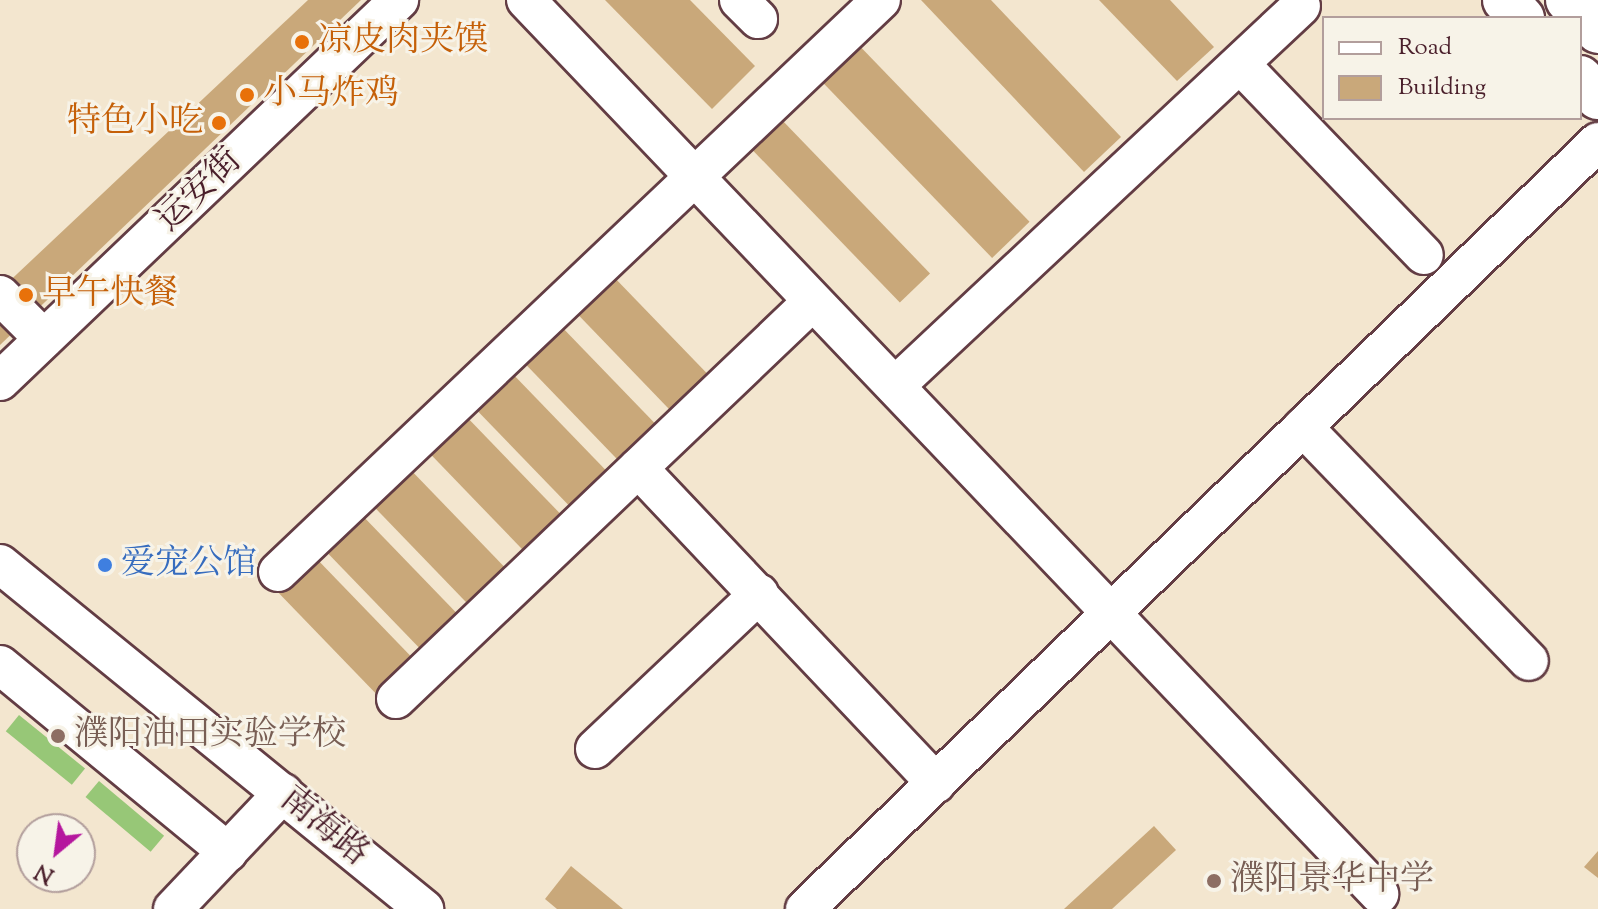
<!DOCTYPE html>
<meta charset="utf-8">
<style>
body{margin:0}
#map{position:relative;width:1598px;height:909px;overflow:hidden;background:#f3e6cf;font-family:"Sorts Mill Goudy","Noto Serif SC",serif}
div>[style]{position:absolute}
.green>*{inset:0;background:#97c777;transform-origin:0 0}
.building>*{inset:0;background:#c9a87a;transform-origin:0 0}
.roads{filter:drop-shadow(2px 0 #633d44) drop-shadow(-2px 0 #633d44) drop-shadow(0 2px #633d44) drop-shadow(0 -2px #633d44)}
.minor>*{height:38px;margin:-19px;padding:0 19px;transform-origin:19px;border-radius:19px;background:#fff}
.major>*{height:44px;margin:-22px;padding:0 22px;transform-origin:22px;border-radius:22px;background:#fff}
.dots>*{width:22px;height:22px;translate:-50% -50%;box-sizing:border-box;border:4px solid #f7f3e8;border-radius:50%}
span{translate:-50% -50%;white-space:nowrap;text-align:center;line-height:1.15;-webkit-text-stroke:6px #f7f3e8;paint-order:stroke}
.food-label{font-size:34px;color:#c56008}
.left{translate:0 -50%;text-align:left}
.right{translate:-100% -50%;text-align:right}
.street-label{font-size:34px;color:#4a1f2b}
.shop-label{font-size:34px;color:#366cbe}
.education-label{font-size:34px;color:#785e54}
.legend{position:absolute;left:1322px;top:16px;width:260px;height:104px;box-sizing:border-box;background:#f7f3e8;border:2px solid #b29e9c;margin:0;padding:10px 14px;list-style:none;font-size:24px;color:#4a1f2b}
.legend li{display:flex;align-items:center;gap:16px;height:40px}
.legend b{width:40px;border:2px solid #b29e9c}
.north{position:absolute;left:16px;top:813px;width:80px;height:80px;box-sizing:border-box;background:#f7f3e8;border:2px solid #b29e9c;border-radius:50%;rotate:209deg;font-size:22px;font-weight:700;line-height:32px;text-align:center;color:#4a1f2b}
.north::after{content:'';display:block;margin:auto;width:28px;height:36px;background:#b5179e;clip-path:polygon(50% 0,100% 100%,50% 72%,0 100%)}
</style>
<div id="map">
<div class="green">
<div style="left:19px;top:715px;width:85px;height:21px;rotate:39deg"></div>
<div style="left:99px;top:781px;width:85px;height:21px;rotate:40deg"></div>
</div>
<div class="building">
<div style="clip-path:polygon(308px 0,361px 0,0 345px,0 290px)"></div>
<div style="clip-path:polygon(605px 0,690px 0,755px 66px,712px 109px)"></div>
<div style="clip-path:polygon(921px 0,991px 0,1121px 137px,1084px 172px)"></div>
<div style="clip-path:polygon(1099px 0,1170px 0,1214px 47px,1177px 81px)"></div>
<div style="left:851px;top:37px;width:257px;height:52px;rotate:46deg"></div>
<div style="left:780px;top:118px;width:216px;height:42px;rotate:46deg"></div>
<div style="left:610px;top:273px;width:154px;height:52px;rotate:46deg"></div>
<div style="left:557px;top:322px;width:154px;height:52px;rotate:46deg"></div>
<div style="left:508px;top:369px;width:153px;height:51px;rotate:46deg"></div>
<div style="left:462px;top:412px;width:154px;height:52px;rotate:46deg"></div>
<div style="left:406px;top:465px;width:154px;height:52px;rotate:46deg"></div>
<div style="left:358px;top:511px;width:154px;height:51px;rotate:46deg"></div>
<div style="left:313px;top:555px;width:154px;height:51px;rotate:46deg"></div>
<div style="clip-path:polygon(1154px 826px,1176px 850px,1112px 909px,1064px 909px)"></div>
<div style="clip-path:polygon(1598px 851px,1598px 878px,1584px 867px)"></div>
<div style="clip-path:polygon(571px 866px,623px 909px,557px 909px,545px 899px)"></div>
</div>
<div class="roads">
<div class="minor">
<div style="left:526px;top:0;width:1236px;rotate:46.34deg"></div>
<div style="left:739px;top:0;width:27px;rotate:45deg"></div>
<div style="left:1240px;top:64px;width:265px;rotate:46.1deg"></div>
<div style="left:0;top:295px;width:62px;rotate:45deg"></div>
<div style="left:0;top:381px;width:552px;rotate:-43.68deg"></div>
<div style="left:895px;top:386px;width:556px;rotate:-43.11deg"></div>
<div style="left:1303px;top:427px;width:325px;rotate:46deg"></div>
<div style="left:638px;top:468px;width:434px;rotate:46.6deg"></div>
<div style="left:0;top:564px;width:547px;rotate:39.13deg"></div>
<div style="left:278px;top:572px;width:831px;rotate:-43.49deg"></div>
<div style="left:0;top:665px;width:295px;rotate:39.4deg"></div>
<div style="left:396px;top:699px;width:576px;rotate:-43.66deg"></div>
<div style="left:595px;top:749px;width:226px;rotate:-43.4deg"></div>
<div style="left:173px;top:909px;width:160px;rotate:-46.5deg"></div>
<div style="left:805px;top:909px;width:1103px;rotate:-44.05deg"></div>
</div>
<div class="major">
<div style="left:1505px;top:0;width:25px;rotate:47deg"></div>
<div style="left:1568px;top:0;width:43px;rotate:45.9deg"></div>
<div style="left:1580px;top:78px;width:26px;rotate:47deg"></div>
</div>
</div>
<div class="dots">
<div style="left:302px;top:42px;background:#e8710a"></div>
<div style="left:247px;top:95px;background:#e8710a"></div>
<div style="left:219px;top:123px;background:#e8710a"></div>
<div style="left:26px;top:295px;background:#e8710a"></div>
<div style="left:105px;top:565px;background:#3f7fe0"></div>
<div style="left:58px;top:736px;background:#8d6e63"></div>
<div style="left:1214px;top:881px;background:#8d6e63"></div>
</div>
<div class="food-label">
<span class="left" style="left:318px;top:42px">凉皮肉夹馍</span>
<span class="left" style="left:263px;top:95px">小马炸鸡</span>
<span class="right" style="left:203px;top:123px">特色小吃</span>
<span class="left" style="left:42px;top:295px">早午快餐</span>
</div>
<div class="street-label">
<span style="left:200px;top:191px;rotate:-44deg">运安街</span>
<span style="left:324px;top:827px;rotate:39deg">南海路</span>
</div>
<div class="shop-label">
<span class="left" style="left:121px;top:565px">爱宠公馆</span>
</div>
<div class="education-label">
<span class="left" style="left:74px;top:736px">濮阳油田实验学校</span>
<span class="left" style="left:1230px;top:881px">濮阳景华中学</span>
</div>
<ul class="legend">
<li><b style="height:10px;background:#fff"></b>Road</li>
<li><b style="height:22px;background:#c9a87a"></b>Building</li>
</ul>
<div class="north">N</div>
</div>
